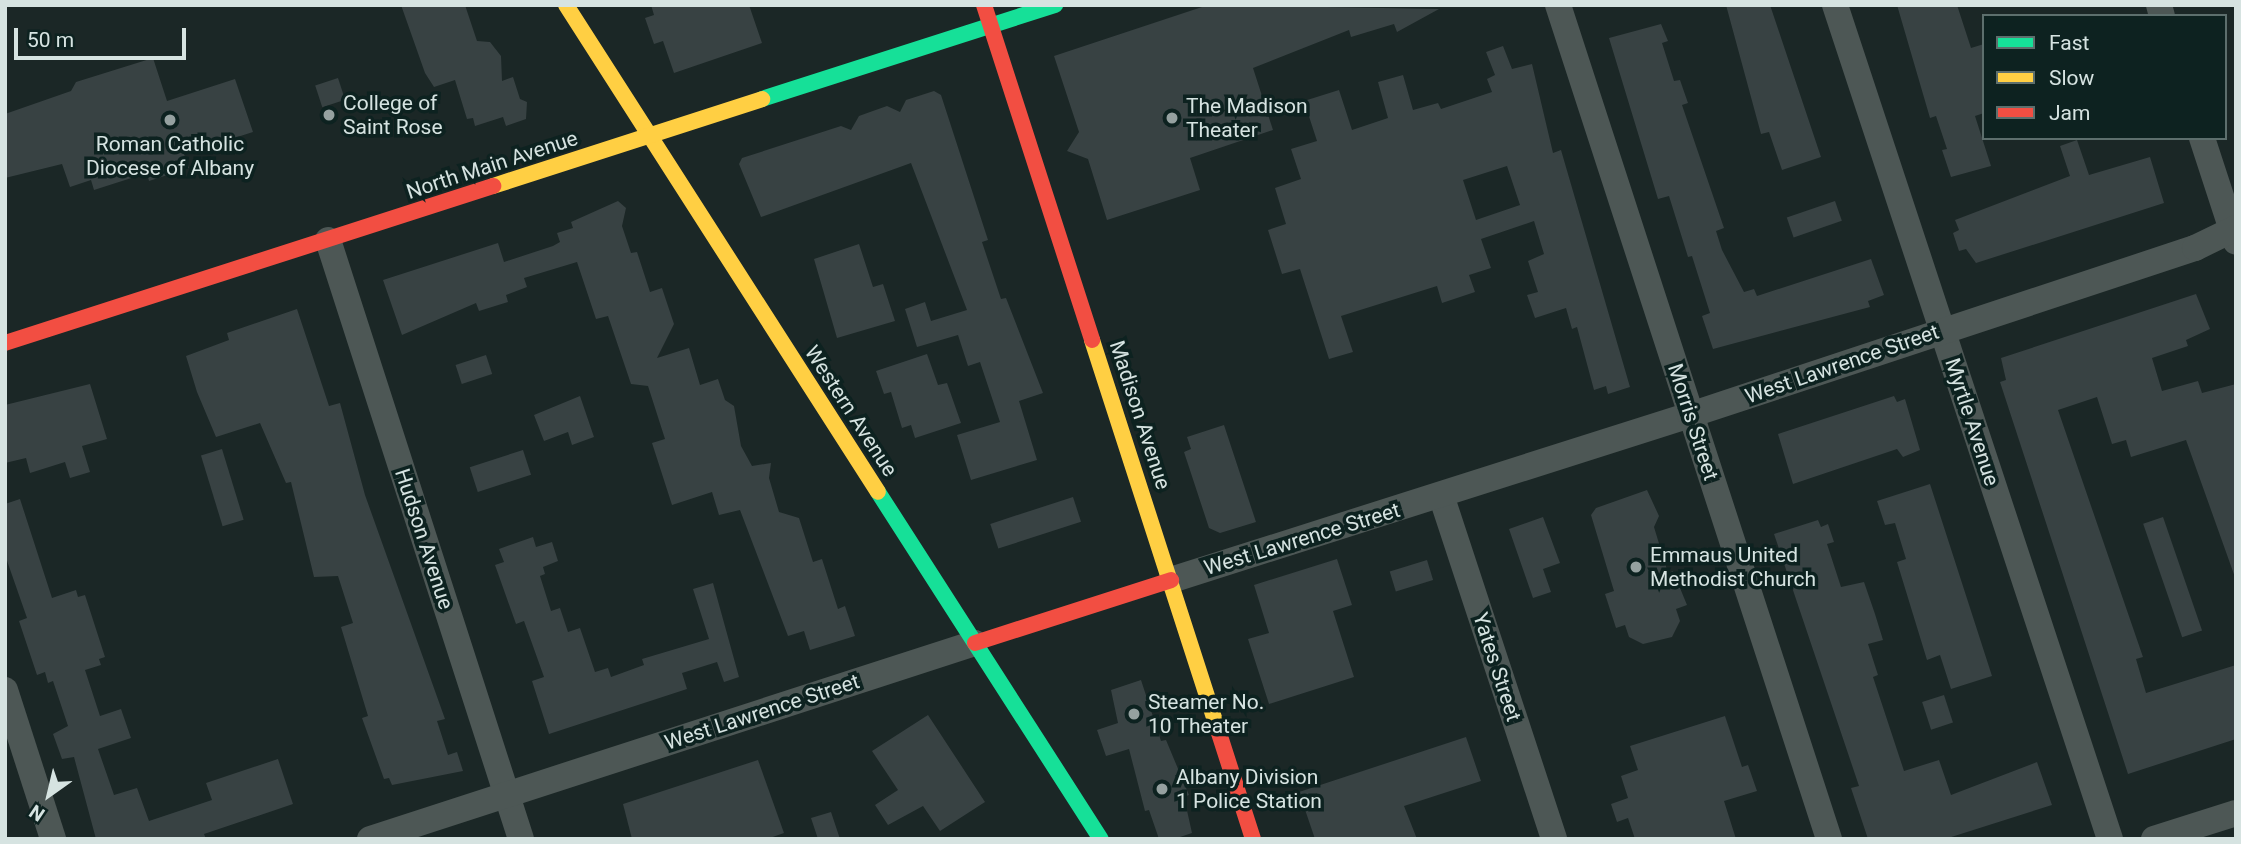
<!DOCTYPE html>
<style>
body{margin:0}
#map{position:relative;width:2241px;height:844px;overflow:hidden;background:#1b2726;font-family:Roboto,sans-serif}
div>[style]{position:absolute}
.building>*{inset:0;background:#384243;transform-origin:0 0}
.street>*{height:26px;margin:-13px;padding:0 13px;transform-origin:13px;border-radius:13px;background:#4d5755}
.fast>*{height:16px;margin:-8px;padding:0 8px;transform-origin:8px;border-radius:8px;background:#16e098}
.slow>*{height:16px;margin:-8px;padding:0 8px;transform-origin:8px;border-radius:8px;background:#ffcf43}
.jam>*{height:16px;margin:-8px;padding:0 8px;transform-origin:8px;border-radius:8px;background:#f24e42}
.dots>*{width:19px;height:19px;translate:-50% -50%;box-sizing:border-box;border:4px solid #0d2220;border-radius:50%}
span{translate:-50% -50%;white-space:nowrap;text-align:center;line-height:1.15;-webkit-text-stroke:7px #0d2220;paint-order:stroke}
.poi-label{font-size:21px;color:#d6e3e1}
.left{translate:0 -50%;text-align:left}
.street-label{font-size:21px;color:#d6e3e1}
.frame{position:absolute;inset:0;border:7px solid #d6e3e1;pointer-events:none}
.legend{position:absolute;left:1982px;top:14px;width:245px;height:126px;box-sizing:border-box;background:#0d2220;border:2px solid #5d6f6d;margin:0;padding:9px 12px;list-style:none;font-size:21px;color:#d6e3e1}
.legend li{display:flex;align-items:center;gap:14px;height:35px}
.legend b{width:35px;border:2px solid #5d6f6d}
.north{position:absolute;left:14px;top:760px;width:70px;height:70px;-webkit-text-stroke:5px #0d2220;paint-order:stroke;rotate:214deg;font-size:19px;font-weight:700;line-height:28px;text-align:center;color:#d6e3e1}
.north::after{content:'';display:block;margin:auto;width:24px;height:32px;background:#d6e3e1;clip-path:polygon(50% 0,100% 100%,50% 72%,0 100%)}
.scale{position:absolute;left:14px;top:28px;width:172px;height:32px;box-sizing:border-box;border:4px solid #d6e3e1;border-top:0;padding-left:9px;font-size:21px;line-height:24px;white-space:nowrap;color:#d6e3e1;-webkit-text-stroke:5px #0d2220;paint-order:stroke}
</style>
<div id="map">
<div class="building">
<div style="clip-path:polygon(401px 5px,465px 5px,477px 41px,490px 42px,501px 56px,502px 81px,513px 77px,520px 99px,527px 102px,526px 119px,506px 126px,503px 117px,475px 126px,473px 118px,467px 119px,455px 80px,434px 87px,425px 73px)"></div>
<div style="clip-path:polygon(651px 5px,749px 5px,762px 43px,674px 73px,663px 41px,654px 44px,645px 18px,654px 15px)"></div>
<div style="clip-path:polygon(1208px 5px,1439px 9px,1397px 32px,1394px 24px,1351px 37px,1349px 30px,1253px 68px,1273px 130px,1190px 158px,1200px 190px,1107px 220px,1088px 159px,1067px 151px,1079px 132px,1054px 56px)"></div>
<div style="clip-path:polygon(1726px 5px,1770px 5px,1821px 157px,1782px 170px,1769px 132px,1761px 134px)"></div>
<div style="clip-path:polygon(1897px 5px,1957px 5px,1971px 48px,1984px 44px,1984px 113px,1975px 116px,1991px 166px,1951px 177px,1942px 150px,1947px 149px,1936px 116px,1930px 118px)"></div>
<div style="clip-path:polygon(1661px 24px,1668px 41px,1662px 43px,1674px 81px,1680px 80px,1688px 103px,1682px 105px,1724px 228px,1716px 231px,1722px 250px,1744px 292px,1754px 289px,1757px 296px,1871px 259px,1884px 295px,1868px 301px,1870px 307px,1713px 349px,1702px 316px,1710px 313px,1692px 256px,1688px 257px,1669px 196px,1658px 199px,1609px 38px)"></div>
<div style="clip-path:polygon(evenodd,1503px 46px,1512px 69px,1532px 64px,1553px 153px,1561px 150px,1630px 387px,1608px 394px,1606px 386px,1594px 390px,1577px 327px,1572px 329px,1566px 308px,1535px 318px,1527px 295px,1538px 292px,1528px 261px,1544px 254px,1534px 221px,1481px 239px,1491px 268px,1469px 275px,1475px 292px,1442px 303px,1437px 286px,1341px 316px,1353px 352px,1329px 359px,1300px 269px,1282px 274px,1268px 230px,1286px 224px,1275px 188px,1301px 179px,1291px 149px,1317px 141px,1304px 101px,1339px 90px,1352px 130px,1388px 118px,1378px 82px,1403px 75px,1413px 110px,1438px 103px,1441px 109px,1492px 92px,1487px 79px,1495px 75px,1486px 52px,1503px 46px,1507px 166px,1520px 205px,1476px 220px,1463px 180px,1507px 166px)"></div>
<div style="clip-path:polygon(153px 58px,167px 101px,235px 79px,253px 132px,184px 154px,189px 168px,149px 181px,147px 173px,94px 190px,91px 180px,70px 187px,62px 164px,5px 178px,5px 114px,71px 91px,76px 82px)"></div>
<div style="left:338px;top:78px;width:23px;height:24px;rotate:72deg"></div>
<div style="clip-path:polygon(934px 91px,941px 95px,988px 240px,982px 242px,1001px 299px,1006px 298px,1043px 393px,1019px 401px,1037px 460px,971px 480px,957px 435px,1000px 422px,980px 362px,968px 366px,958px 335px,917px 347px,905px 309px,925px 302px,931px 321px,967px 310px,911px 163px,761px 217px,739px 164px,742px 158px,841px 126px,851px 130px,859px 116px,870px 112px,887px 106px,900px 112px,906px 100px)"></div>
<div style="clip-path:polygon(2077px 140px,2089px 175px,2150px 157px,2164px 203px,1976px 263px,1966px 249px,1959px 251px,1953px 233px,1959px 230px,1955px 220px,2070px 176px,2060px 146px)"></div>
<div style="clip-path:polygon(618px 201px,626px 208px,622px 226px,631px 253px,637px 252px,650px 292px,662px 288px,674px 324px,657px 358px,689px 348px,700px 385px,718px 379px,725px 400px,734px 406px,741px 446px,752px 466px,771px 463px,769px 478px,779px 512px,799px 518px,813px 562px,822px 559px,838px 609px,845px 606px,855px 636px,810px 650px,804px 631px,788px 636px,740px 510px,719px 515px,712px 492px,672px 505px,652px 443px,665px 439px,648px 386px,631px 384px,608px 316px,596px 319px,577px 262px,524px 278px,527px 287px,506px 295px,508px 302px,479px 311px,476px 303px,402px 335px,383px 280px,498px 243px,504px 262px,553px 246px,560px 242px,557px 233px,573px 228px,571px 222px)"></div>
<div style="left:1835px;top:201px;width:21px;height:51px;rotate:71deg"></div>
<div style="clip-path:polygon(859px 244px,873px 287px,883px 284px,895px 321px,837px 338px,814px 259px)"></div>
<div style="clip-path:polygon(2196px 294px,2210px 329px,2186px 340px,2188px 346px,2152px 358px,2162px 391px,2198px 381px,2202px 393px,2236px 384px,2236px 580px,2186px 440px,2131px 457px,2126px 440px,2112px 444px,2097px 397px,2058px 410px,2143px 657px,2136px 659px,2146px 693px,2236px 665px,2236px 739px,2128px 774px,2000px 382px,2006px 380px,2001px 358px)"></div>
<div style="clip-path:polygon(297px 309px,329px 406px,340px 403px,365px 495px,445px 719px,437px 721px,448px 755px,457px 752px,463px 771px,392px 785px,389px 778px,384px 779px,362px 718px,368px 716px,341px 627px,353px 623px,338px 576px,314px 577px,291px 482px,286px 483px,260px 423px,216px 437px,197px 392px,186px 356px,229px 340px,227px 333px)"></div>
<div style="clip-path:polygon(927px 354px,938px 385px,947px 383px,961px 423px,915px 438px,911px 425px,902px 428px,891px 392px,884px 394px,876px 371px)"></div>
<div style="left:486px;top:355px;width:20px;height:32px;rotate:72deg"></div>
<div style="clip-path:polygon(90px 384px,107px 439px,82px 446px,90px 472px,70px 478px,65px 462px,30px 473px,26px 458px,5px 463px,5px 405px)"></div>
<div style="clip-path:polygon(580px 396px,594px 437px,572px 445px,568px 432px,544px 441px,534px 415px)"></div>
<div style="clip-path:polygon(1894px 396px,1897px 402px,1905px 399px,1920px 450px,1903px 457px,1897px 449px,1793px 484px,1778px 434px)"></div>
<div style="clip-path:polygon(1224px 425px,1256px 522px,1220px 533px,1209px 528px,1184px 452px,1191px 449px,1187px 437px)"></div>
<div style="left:222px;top:449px;width:74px;height:22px;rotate:73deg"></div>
<div style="left:523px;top:450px;width:26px;height:56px;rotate:72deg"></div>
<div style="clip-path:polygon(1930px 484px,1992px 676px,1951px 689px,1940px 655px,1927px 660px,1897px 562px,1906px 559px,1895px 523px,1885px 525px,1877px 501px)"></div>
<div style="clip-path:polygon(1647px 490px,1659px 516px,1654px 527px,1668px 573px,1673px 571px,1687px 605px,1676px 609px,1680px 621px,1672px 637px,1643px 644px,1629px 637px,1625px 625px,1616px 628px,1605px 594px,1614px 591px,1591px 515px,1596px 508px)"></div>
<div style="left:1073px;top:497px;width:26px;height:87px;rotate:72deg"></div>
<div style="clip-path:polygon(20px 499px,52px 598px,76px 590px,78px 597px,85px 595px,105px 657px,99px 659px,101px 665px,85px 670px,100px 716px,121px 709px,131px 738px,98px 749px,114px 795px,137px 788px,149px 821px,212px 800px,206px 783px,278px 759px,293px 804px,204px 834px,206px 839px,96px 839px,74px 757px,62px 759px,53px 734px,68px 726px,53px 681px,48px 683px,45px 672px,37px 675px,19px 621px,27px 618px,5px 555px,5px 504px)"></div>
<div style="clip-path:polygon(1543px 517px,1560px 563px,1543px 569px,1551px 592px,1533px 598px,1509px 529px)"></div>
<div style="left:2163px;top:517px;width:120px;height:21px;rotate:71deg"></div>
<div style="clip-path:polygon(1818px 520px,1821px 527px,1828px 524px,1834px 542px,1827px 544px,1841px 587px,1864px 582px,1875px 614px,1883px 640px,1868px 644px,1878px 675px,1873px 677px,1904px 771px,1939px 760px,1951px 795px,2037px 762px,2052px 805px,1945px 839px,1868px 839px,1851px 788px,1859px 786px,1774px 534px)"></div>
<div style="clip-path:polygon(533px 537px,536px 547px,552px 542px,558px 561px,543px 567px,545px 574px,540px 576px,551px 611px,560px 608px,568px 632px,580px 628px,595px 672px,608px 668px,611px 677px,644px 665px,642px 659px,709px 639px,693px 589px,713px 583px,739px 677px,724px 682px,717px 662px,682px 673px,687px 689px,549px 734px,532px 681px,544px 677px,524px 621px,516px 624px,495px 565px,504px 562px,499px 549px)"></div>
<div style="clip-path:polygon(1337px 559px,1352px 605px,1333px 611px,1354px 677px,1269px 704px,1248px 639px,1269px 633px,1254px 585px)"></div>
<div style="left:1427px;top:560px;width:21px;height:39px;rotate:73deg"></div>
<div style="clip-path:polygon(1141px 680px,1161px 741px,1166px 740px,1189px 795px,1184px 797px,1192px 833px,1174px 839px,1159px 839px,1149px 810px,1145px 811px,1129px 749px,1106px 756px,1097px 730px,1118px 723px,1111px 690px)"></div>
<div style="left:1944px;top:695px;width:29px;height:23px;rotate:72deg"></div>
<div style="clip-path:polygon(928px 715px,985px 802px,940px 831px,923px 806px,888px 825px,875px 805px,898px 790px,872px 751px)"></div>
<div style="clip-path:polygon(1725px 716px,1742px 767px,1748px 765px,1757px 791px,1724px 801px,1736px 839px,1635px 839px,1628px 818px,1617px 822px,1611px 804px,1628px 798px,1621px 776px,1638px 770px,1630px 746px)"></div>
<div style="clip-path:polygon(1466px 737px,1481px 781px,1404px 806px,1417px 839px,1315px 839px,1299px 792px)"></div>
<div style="clip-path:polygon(758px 760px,784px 833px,767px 839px,632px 839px,623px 804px)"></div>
<div style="clip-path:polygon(831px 812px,840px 839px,818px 839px,811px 818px)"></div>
</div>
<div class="street">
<div style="left:1558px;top:5px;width:877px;rotate:72deg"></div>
<div style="left:1835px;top:5px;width:878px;rotate:71.75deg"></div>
<div style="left:2159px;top:5px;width:11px;rotate:75deg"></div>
<div style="left:2202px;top:138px;width:109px;rotate:71.9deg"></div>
<div style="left:328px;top:240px;width:629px;rotate:72.14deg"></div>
<div style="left:1441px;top:495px;width:362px;rotate:71.8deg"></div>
<div style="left:1171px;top:580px;width:545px;rotate:-17.64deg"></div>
<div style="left:1690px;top:415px;width:532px;rotate:-18.3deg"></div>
<div style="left:2195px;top:248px;width:46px;rotate:-26deg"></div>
<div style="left:5px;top:690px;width:157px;rotate:72.1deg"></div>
<div style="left:370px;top:839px;width:636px;rotate:-17.95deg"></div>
<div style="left:2154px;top:839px;width:86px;rotate:-17.6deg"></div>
</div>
<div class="fast">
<div style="left:762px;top:99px;width:308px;rotate:-17.8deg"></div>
<div style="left:878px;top:492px;width:412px;rotate:57.3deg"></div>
</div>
<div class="slow">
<div style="left:566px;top:5px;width:578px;rotate:57.35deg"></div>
<div style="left:493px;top:186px;width:283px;rotate:-17.9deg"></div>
<div style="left:1092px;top:340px;width:410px;rotate:72.1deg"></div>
</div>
<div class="jam">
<div style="left:984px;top:5px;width:352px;rotate:72.1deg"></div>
<div style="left:5px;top:343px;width:513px;rotate:-17.83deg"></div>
<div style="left:975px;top:643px;width:206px;rotate:-17.8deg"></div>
<div style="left:1218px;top:730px;width:114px;rotate:72.2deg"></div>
</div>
<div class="dots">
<div style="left:329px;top:115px;background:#95a1a0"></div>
<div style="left:1172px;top:118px;background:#95a1a0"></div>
<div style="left:170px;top:120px;background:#95a1a0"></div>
<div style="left:1636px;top:567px;background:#95a1a0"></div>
<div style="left:1134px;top:714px;background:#95a1a0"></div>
<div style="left:1162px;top:789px;background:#95a1a0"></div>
</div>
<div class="poi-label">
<span class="left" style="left:343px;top:115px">College of<br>Saint Rose</span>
<span class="left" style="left:1186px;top:118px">The Madison<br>Theater</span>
<span style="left:170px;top:156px">Roman Catholic<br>Diocese of Albany</span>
<span class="left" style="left:1650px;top:567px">Emmaus United<br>Methodist Church</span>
<span class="left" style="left:1148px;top:714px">Steamer No.<br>10 Theater</span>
<span class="left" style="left:1176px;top:789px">Albany Division<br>1 Police Station</span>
</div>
<div class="street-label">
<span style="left:492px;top:165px;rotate:-18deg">North Main Avenue</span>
<span style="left:1842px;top:364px;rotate:-19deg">West Lawrence Street</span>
<span style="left:851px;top:411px;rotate:57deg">Western Avenue</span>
<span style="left:1140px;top:415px;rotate:72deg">Madison Avenue</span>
<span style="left:1693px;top:422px;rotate:72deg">Morris Street</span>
<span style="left:1972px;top:422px;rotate:72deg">Myrtle Avenue</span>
<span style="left:424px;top:539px;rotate:72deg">Hudson Avenue</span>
<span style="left:1302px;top:539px;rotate:-17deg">West Lawrence Street</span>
<span style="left:1497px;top:667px;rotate:72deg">Yates Street</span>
<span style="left:762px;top:712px;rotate:-18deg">West Lawrence Street</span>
</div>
<div class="frame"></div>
<ul class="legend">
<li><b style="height:9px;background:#16e098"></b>Fast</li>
<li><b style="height:9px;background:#ffcf43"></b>Slow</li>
<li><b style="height:9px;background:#f24e42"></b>Jam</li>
</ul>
<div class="north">N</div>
<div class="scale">50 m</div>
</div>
